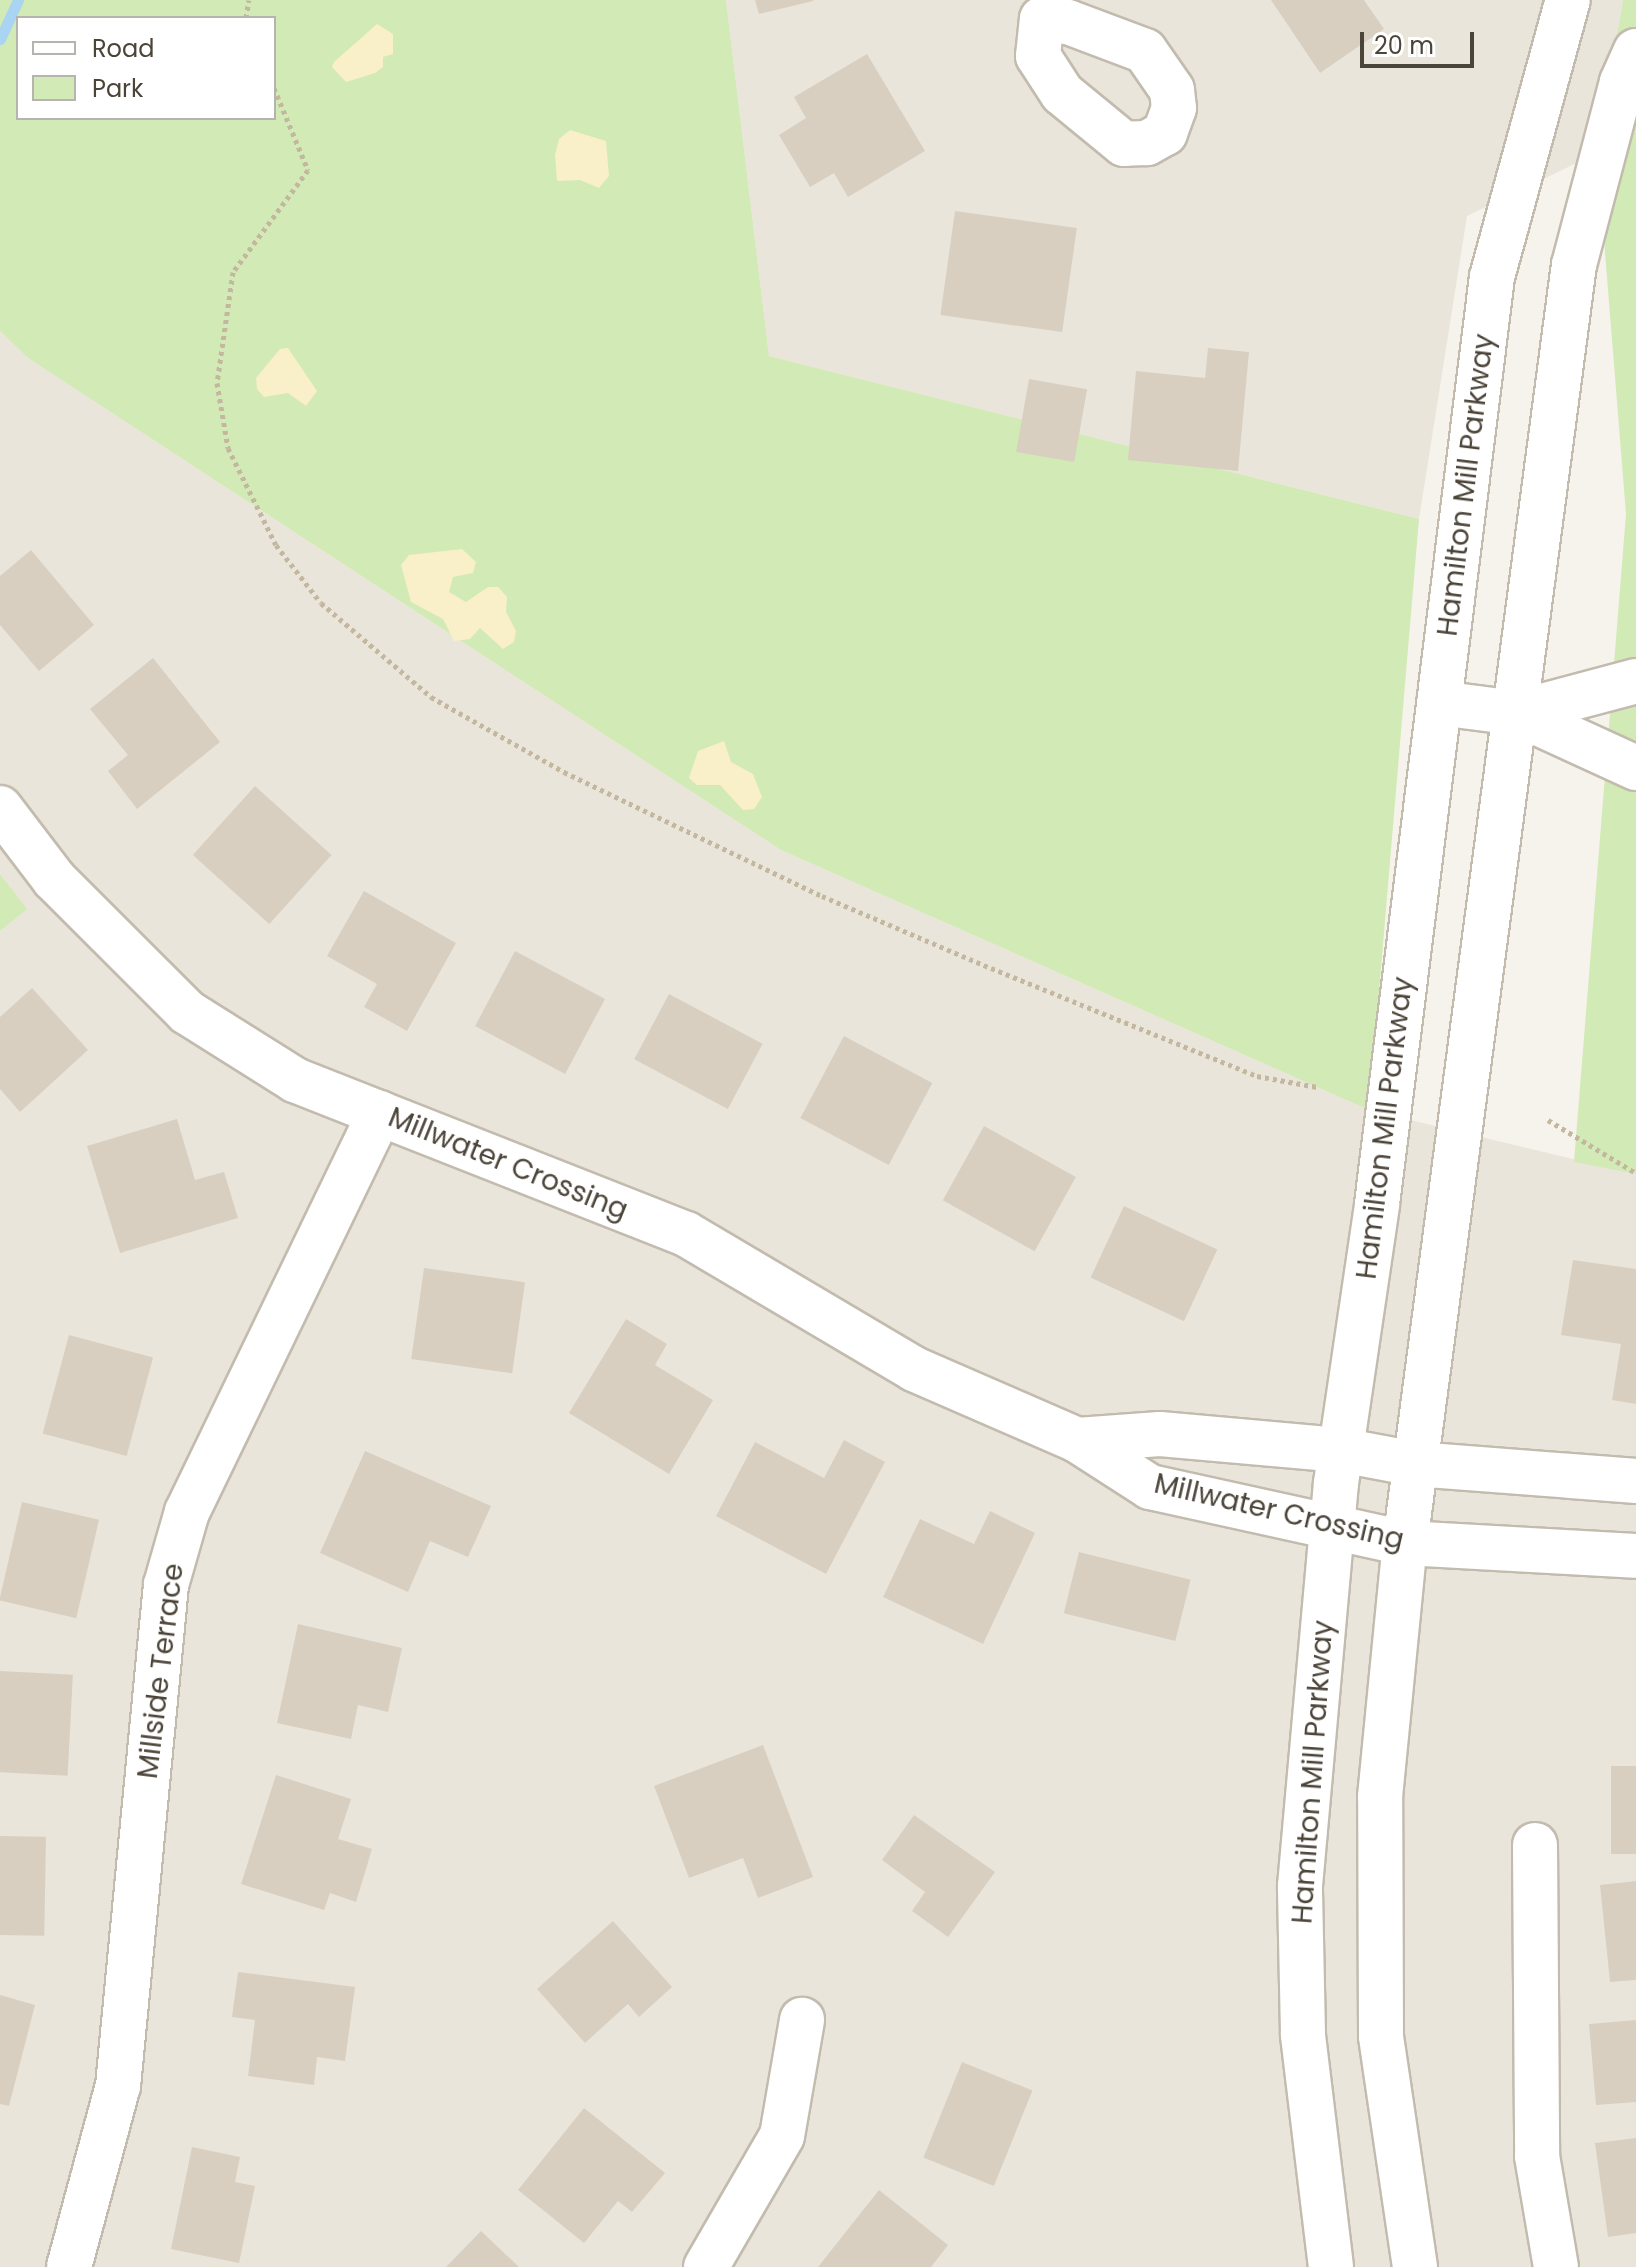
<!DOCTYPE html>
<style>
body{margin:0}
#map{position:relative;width:1636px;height:2267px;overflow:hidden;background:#f6f3ec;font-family:Poppins,sans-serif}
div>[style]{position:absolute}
.residential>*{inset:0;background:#eae5da}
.green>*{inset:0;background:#d2eab5}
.sand>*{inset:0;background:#f9efc9}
.stream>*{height:11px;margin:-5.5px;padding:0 5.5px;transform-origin:5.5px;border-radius:5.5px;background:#a9d4f2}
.building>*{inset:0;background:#d8cfc1;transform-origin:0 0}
.path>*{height:5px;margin-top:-2.5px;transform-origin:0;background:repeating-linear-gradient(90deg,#c4b79f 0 4px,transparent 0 8px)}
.roads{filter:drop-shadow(2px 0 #c2bbae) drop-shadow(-2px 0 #c2bbae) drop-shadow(0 2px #c2bbae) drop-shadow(0 -2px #c2bbae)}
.minor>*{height:44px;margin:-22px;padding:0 22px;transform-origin:22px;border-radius:22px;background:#fff}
span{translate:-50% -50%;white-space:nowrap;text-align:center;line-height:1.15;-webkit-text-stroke:8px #fff;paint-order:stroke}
.street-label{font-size:28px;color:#4b4439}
.legend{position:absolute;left:16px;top:16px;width:260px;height:104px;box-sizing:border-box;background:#fff;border:2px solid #b7b4b0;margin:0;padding:10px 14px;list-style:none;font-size:24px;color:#4b4439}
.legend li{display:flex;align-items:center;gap:16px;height:40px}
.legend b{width:40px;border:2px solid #b7b4b0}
.scale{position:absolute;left:1360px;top:32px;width:114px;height:36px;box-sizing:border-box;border:4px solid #4b4439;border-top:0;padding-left:10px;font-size:24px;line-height:28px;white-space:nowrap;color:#4b4439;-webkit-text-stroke:6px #fff;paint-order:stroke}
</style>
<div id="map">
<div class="residential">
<div style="clip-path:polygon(726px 0,1623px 0,1597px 153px,1467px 216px,1419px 519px,769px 356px)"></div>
<div style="clip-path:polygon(0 331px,28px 358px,781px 850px,1369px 1110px,1636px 1174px,1636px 2267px,0 2267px,0 931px,26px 909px,0 874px)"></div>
</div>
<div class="green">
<div style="clip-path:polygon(evenodd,0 0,726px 0,769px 356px,1419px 519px,1369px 1110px,781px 850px,28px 358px,0 331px,0 0,18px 18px,274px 18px,274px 118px,18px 118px,18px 18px)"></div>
<div style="clip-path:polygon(1623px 0,1636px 0,1636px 1174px,1574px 1162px,1626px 514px,1597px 153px)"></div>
<div style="clip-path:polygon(0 874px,27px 909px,0 931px)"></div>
</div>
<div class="sand">
<div style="clip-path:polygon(377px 24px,393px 34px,393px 54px,383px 57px,383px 67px,375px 73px,346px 82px,332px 67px,334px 62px)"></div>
<div style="clip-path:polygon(570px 130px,606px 141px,609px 176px,599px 188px,580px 180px,557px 181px,555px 155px,559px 139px)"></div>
<div style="clip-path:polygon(288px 348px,317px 391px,306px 406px,288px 393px,264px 397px,257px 389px,256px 378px,280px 349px)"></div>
<div style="clip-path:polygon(462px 549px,476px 562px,473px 573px,453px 577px,449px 592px,466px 602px,488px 587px,498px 587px,507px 597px,506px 612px,516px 631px,514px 642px,503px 649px,480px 628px,470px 639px,454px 641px,443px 619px,411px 602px,401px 565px,409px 555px)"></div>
<div style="clip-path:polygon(724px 741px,731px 762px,753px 774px,762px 797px,754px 809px,743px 810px,720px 785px,697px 785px,689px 778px,698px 751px)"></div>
</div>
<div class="stream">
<div style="left:0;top:39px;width:43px;rotate:-65.2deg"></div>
</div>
<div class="building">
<div style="clip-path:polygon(755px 0,813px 0,813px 1px,759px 14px)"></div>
<div style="clip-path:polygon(1271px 0,1364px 0,1384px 29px,1320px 73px)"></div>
<div style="clip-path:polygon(867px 54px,925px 151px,848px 197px,834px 173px,810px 187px,779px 135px,806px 118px,794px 97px)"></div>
<div style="left:955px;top:211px;width:123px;height:105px;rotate:8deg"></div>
<div style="clip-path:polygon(1208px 348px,1249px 352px,1238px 471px,1128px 460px,1136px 371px,1205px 378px)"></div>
<div style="left:1029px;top:379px;width:59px;height:74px;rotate:10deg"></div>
<div style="clip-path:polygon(31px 550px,94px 625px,39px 671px,0 625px,0 576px)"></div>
<div style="clip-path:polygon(153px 658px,220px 742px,137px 809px,108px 771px,128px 755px,90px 709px)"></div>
<div style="left:255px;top:786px;width:103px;height:93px;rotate:42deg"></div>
<div style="clip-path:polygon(364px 891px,456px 943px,407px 1031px,364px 1007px,377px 984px,327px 956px)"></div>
<div style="left:515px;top:951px;width:102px;height:85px;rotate:28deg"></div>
<div style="clip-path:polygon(32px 988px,88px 1050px,20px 1112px,0 1089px,0 1017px)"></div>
<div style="left:669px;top:994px;width:106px;height:74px;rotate:28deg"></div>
<div style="left:844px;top:1036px;width:100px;height:93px;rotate:28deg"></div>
<div style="clip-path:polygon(177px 1119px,195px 1180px,224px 1172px,238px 1218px,120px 1253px,87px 1146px)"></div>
<div style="left:984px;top:1126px;width:105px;height:85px;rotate:29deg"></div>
<div style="left:1124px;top:1206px;width:103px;height:79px;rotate:25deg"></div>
<div style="clip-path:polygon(1573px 1260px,1636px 1269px,1636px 1404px,1612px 1400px,1621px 1344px,1561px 1335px)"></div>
<div style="left:424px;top:1268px;width:102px;height:92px;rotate:8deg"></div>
<div style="clip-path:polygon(626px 1319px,667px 1344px,655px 1365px,713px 1400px,669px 1474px,569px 1413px)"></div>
<div style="left:69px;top:1335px;width:87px;height:102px;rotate:15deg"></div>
<div style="clip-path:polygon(844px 1440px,885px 1462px,826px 1574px,716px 1516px,755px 1442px,824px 1478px)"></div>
<div style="clip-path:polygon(365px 1451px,491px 1506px,468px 1557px,430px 1541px,408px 1592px,320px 1553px)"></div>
<div style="left:22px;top:1502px;width:79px;height:101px;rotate:13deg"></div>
<div style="clip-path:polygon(990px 1511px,1035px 1533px,983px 1644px,883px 1597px,920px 1519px,974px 1544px)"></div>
<div style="left:1079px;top:1552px;width:115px;height:63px;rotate:14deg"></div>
<div style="clip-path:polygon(298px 1624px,402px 1648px,388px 1712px,358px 1705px,351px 1739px,277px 1723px)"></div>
<div style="left:0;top:1671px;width:73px;height:101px;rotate:3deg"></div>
<div style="clip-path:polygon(763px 1745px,813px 1877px,758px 1898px,743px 1858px,689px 1878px,654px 1786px)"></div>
<div style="left:1611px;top:1766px;width:25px;height:88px"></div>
<div style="clip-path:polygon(276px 1775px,351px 1799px,338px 1839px,372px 1849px,356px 1902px,330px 1893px,324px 1910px,241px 1884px)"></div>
<div style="clip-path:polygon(914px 1815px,995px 1872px,948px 1937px,912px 1911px,925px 1892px,882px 1860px)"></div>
<div style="left:0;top:1836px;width:46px;height:99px;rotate:1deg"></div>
<div style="clip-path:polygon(1636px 1881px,1636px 1980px,1610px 1982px,1600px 1885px)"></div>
<div style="clip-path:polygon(613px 1921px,672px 1987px,639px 2017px,628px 2004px,585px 2043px,537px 1989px)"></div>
<div style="clip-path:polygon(238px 1972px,355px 1987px,345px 2061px,317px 2057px,314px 2085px,248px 2076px,255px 2020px,232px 2017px)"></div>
<div style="clip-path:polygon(0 1995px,35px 2005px,9px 2106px,0 2104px)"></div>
<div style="clip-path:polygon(1636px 2020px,1636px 2102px,1596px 2105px,1589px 2024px)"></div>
<div style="left:962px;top:2062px;width:76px;height:103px;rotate:22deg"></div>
<div style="clip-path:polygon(584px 2108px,665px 2173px,632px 2212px,618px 2201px,584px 2243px,518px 2190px)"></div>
<div style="clip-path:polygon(1636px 2138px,1636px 2233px,1608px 2237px,1595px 2143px)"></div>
<div style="clip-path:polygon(192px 2147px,240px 2157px,235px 2182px,255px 2186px,239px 2263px,171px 2249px)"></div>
<div style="clip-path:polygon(879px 2190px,948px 2245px,931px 2267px,818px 2267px)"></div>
<div style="clip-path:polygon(481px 2231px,519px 2267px,446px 2267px)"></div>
</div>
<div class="path">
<div style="left:246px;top:18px;width:18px;rotate:-81deg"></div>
<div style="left:274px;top:88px;width:89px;rotate:67.5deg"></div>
<div style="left:308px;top:170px;width:127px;rotate:126.3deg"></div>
<div style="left:233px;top:272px;width:112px;rotate:98.2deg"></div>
<div style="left:217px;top:383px;width:66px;rotate:80.4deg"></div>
<div style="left:228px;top:448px;width:108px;rotate:63.7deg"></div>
<div style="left:276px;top:545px;width:73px;rotate:52.2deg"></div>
<div style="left:321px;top:603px;width:145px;rotate:40.5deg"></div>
<div style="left:431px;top:697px;width:153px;rotate:29.4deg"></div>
<div style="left:564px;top:772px;width:286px;rotate:25.7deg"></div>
<div style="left:822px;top:896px;width:184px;rotate:23.1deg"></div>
<div style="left:991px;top:968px;width:287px;rotate:22.1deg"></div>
<div style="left:1257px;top:1076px;width:61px;rotate:10.4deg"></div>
<div style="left:1548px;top:1120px;width:103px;rotate:31.1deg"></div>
</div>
<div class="roads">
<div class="minor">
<div style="left:1042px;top:19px;width:26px;rotate:7deg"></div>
<div style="left:1068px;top:22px;width:82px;rotate:20.6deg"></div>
<div style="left:1145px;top:51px;width:47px;rotate:55.3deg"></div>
<div style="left:1172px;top:90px;width:18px;rotate:84deg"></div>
<div style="left:1174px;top:108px;width:27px;rotate:110deg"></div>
<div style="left:1165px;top:133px;width:21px;rotate:151deg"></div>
<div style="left:1147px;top:143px;width:23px;rotate:178deg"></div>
<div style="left:1124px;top:144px;width:80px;rotate:-140.6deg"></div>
<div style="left:1062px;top:93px;width:44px;rotate:-123deg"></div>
<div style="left:1038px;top:56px;width:37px;rotate:-84deg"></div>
<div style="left:1439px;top:703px;width:78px;rotate:7.4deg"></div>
<div style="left:1516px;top:713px;width:132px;rotate:24.6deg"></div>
<div style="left:1516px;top:713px;width:124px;rotate:-14.9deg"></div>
<div style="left:0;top:808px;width:89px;rotate:52.7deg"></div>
<div style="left:54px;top:879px;width:188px;rotate:45deg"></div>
<div style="left:187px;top:1012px;width:128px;rotate:32.2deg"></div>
<div style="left:295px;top:1080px;width:420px;rotate:21.5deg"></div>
<div style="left:686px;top:1234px;width:265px;rotate:30.6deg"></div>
<div style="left:914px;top:1369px;width:178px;rotate:23.5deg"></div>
<div style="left:1077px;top:1440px;width:87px;rotate:32.8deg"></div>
<div style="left:1150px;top:1487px;width:261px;rotate:12.4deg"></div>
<div style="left:1405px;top:1543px;width:231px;rotate:3.2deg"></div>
<div style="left:1077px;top:1440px;width:83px;rotate:-4.1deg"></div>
<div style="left:1160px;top:1434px;width:182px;rotate:5.1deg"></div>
<div style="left:1341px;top:1450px;width:75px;rotate:10.7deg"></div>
<div style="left:1415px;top:1464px;width:222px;rotate:4.4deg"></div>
<div style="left:1535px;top:1845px;width:311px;rotate:89.6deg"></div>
<div style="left:1537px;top:2156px;width:113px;rotate:80.3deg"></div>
<div style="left:69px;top:2267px;width:188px;rotate:-74.9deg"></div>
<div style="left:118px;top:2086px;width:503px;rotate:-84.53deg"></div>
<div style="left:166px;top:1585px;width:76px;rotate:-74deg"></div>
<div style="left:187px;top:1512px;width:443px;rotate:-64.2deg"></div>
<div style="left:706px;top:2267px;width:151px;rotate:-59.9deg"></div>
<div style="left:782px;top:2136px;width:118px;rotate:-80.2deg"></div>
<div style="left:1331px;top:2267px;width:235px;rotate:-96.9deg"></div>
<div style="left:1303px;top:2034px;width:148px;rotate:-91.2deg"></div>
<div style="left:1300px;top:1886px;width:405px;rotate:-84.9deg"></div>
<div style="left:1336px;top:1483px;width:282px;rotate:-81.6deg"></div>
<div style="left:1377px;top:1204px;width:934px;rotate:-82.93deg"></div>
<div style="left:1492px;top:277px;width:287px;rotate:-74.7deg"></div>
<div style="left:1415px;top:2267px;width:233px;rotate:-98.4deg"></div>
<div style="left:1381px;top:2036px;width:239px;rotate:-90.2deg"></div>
<div style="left:1380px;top:1797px;width:255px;rotate:-84.4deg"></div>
<div style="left:1405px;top:1543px;width:1289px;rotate:-82.47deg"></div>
<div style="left:1574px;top:265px;width:189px;rotate:-75.3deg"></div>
<div style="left:1622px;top:82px;width:34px;rotate:-66deg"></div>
</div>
</div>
<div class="street-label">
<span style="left:1466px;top:485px;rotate:-83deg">Hamilton Mill Parkway</span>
<span style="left:1385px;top:1128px;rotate:-83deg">Hamilton Mill Parkway</span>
<span style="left:508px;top:1164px;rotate:22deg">Millwater Crossing</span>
<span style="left:1279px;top:1512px;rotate:13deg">Millwater Crossing</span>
<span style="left:161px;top:1671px;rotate:-83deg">Millside Terrace</span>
<span style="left:1313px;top:1772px;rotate:-86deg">Hamilton Mill Parkway</span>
</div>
<ul class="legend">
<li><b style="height:10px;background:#fff"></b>Road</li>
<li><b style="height:22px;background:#d2eab5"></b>Park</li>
</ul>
<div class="scale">20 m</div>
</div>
